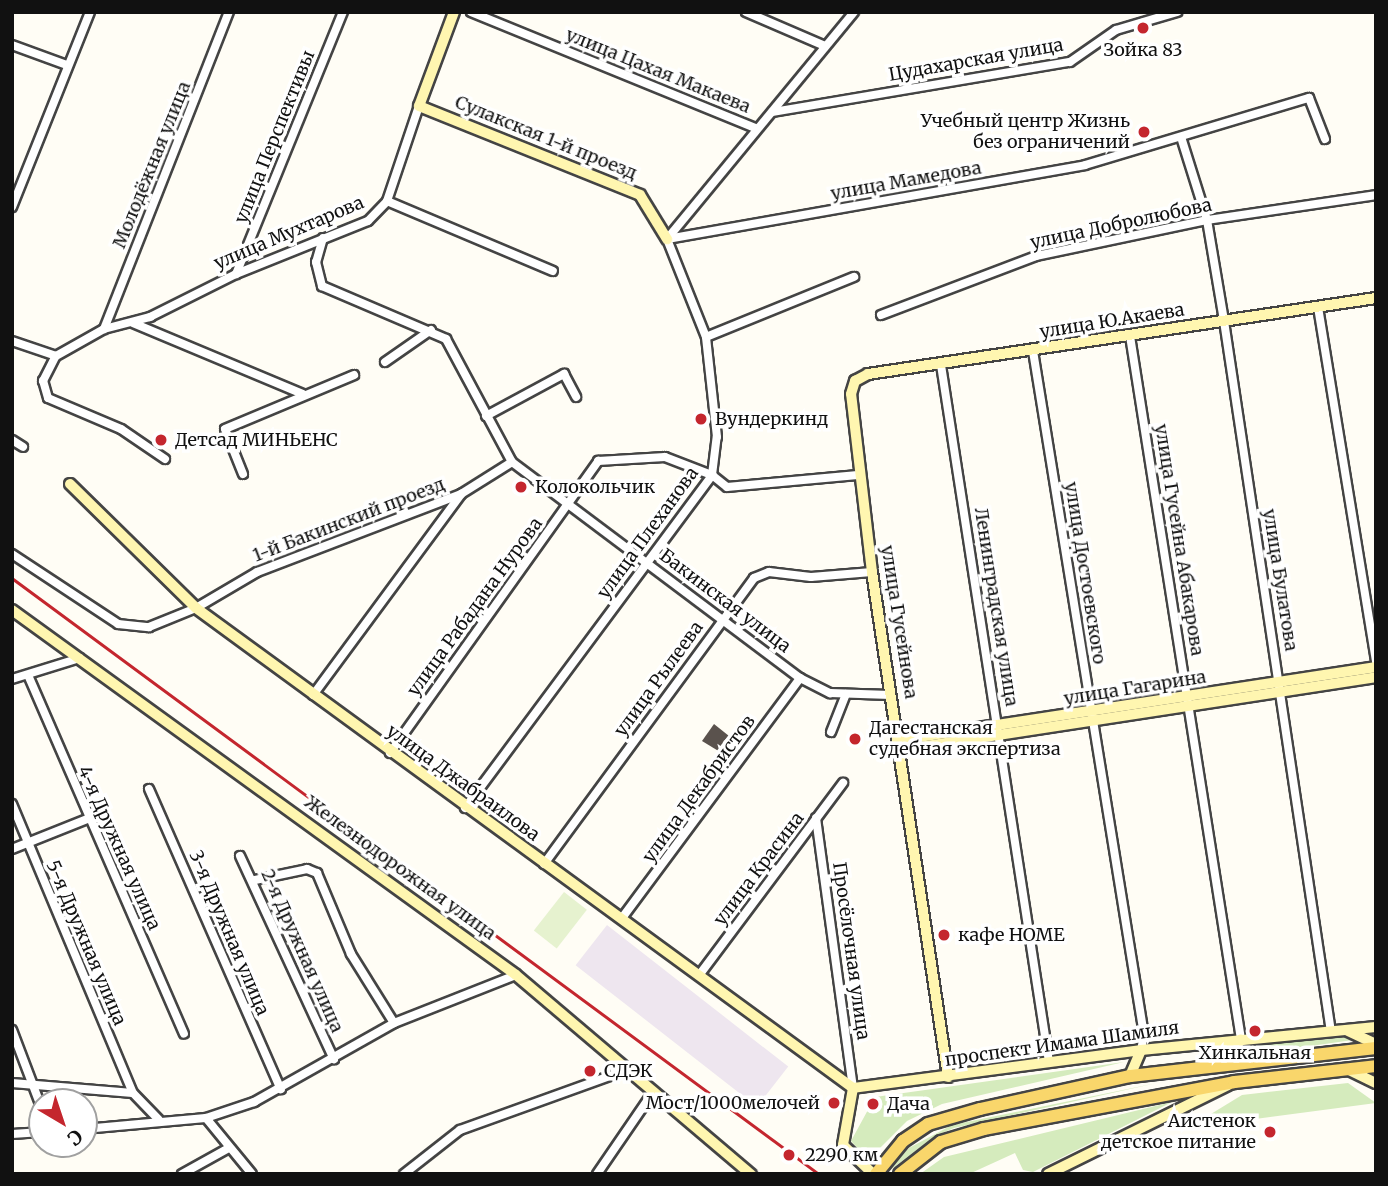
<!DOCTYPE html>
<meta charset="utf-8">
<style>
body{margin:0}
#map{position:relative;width:1388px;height:1186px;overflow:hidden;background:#fffdf5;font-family:Merriweather,serif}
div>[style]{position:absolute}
.industrial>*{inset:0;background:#eee6ef;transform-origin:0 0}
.green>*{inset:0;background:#d5ebbd}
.pitch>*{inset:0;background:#e6f2cf;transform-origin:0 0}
.building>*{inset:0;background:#5a524d}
.roads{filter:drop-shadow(2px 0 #444) drop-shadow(-2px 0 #444) drop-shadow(0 2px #444) drop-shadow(0 -2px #444)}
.street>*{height:8px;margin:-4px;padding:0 4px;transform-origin:4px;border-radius:4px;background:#fff}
.secondary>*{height:10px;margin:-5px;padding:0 5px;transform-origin:5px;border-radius:5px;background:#fff6b0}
.primary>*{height:12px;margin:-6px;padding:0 6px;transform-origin:6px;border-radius:6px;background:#f9d66b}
.rail>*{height:2.5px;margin:-1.25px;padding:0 1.25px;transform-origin:1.25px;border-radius:1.25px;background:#c4262e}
.dots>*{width:19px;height:19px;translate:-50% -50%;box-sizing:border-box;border:4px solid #fff;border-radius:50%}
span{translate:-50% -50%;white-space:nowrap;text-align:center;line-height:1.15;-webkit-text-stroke:7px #fff;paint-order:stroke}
.poi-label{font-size:18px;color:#111}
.right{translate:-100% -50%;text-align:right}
.left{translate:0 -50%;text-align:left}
.street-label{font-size:18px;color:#111}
.frame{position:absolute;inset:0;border:14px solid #111;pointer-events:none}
.north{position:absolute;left:28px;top:1088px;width:70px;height:70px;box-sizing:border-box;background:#fff;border:2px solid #a0a0a0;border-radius:50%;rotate:141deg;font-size:19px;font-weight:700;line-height:28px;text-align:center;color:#111}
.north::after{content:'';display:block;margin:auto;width:24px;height:32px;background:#c4262e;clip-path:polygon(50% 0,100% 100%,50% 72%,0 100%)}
</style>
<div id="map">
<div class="industrial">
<div style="left:607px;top:925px;width:230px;height:51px;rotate:38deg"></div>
</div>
<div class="green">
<div style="clip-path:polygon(1348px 1034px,1360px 1039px,1234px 1057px,1242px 1046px)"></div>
<div style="clip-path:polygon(1124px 1062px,942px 1104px,907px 1121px,868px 1160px,851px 1141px,875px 1097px)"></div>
<div style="clip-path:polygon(1157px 1083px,954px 1128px,935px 1136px,885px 1174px,909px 1148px,952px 1125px)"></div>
<div style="clip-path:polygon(1348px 1083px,1376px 1103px,1188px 1128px,1242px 1095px)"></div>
<div style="clip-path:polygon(1172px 1102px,1033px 1172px,1023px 1170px,1015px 1153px,969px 1174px,920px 1174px,944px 1157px)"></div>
</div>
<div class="pitch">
<div style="left:564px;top:892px;width:29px;height:49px;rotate:38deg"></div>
</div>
<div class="building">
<div style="clip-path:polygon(714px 724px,739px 744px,730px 758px,702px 741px)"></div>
</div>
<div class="roads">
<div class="street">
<div style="left:471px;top:12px;width:307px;rotate:22.2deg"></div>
<div style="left:746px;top:12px;width:86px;rotate:23.3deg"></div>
<div style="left:12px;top:45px;width:59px;rotate:20deg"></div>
<div style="left:773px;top:112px;width:301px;rotate:-9.6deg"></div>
<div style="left:1070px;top:62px;width:56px;rotate:-34.8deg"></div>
<div style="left:1116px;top:30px;width:64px;rotate:-16.4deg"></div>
<div style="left:1181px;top:137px;width:87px;rotate:72.6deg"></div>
<div style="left:1207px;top:220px;width:102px;rotate:80.4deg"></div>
<div style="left:1224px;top:321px;width:719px;rotate:81.44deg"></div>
<div style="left:387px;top:201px;width:180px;rotate:22.9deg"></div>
<div style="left:12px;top:207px;width:210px;rotate:-68.2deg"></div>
<div style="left:323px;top:238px;width:25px;rotate:106deg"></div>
<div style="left:316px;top:262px;width:25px;rotate:76deg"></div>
<div style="left:322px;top:286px;width:135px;rotate:23.1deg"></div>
<div style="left:446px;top:339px;width:140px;rotate:61.8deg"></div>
<div style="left:512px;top:462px;width:360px;rotate:36.9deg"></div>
<div style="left:800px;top:678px;width:34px;rotate:27deg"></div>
<div style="left:830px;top:693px;width:61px;rotate:1.9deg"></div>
<div style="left:667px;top:239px;width:424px;rotate:-10deg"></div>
<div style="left:1085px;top:165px;width:234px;rotate:-16.7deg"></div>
<div style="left:1309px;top:98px;width:44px;rotate:68.7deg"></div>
<div style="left:667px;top:239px;width:294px;rotate:-50.5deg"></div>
<div style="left:236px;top:274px;width:283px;rotate:-67.8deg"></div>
<div style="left:1318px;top:307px;width:361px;rotate:80.7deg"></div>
<div style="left:881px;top:315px;width:166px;rotate:-20.8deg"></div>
<div style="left:1036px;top:256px;width:175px;rotate:-11.9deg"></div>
<div style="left:1207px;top:220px;width:171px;rotate:-8.4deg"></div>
<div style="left:133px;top:323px;width:184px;rotate:22.7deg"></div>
<div style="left:104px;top:329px;width:341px;rotate:-68.5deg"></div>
<div style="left:1130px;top:336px;width:712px;rotate:81.03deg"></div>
<div style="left:706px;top:337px;width:160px;rotate:-22.1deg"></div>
<div style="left:12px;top:341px;width:46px;rotate:18.8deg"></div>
<div style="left:1033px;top:351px;width:693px;rotate:80.78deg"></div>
<div style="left:1144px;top:1035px;width:15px;rotate:101deg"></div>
<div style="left:385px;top:362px;width:56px;rotate:-34.8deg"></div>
<div style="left:941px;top:365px;width:705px;rotate:81.19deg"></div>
<div style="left:486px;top:416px;width:89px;rotate:-28.3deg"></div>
<div style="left:564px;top:374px;width:26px;rotate:62deg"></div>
<div style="left:12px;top:440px;width:13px;rotate:32deg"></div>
<div style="left:165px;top:459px;width:53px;rotate:-145.7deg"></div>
<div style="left:121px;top:429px;width:79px;rotate:-157deg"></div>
<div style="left:48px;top:398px;width:18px;rotate:-106deg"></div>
<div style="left:43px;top:381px;width:28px;rotate:-63deg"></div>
<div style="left:56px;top:356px;width:55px;rotate:-29.4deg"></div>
<div style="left:104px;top:329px;width:48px;rotate:-14.6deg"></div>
<div style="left:150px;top:317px;width:96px;rotate:-26.6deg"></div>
<div style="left:236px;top:274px;width:142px;rotate:-21.9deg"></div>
<div style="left:368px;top:221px;width:28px;rotate:-46deg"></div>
<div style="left:387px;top:201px;width:100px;rotate:-71.4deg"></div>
<div style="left:243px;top:474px;width:48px;rotate:-111.8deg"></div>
<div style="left:225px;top:429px;width:140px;rotate:-22.7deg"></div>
<div style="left:12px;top:554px;width:127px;rotate:33.4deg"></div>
<div style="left:118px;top:624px;width:31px;rotate:6deg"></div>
<div style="left:149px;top:627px;width:51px;rotate:-22deg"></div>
<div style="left:196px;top:608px;width:71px;rotate:-30.5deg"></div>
<div style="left:257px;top:572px;width:218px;rotate:-20.9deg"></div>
<div style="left:461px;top:494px;width:60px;rotate:-32.1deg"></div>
<div style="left:28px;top:675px;width:391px;rotate:66.5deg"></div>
<div style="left:12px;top:679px;width:71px;rotate:-17.2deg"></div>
<div style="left:313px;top:695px;width:250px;rotate:-53.6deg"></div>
<div style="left:831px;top:732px;width:41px;rotate:-68.5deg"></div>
<div style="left:390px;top:753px;width:359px;rotate:-54.5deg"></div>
<div style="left:598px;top:461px;width:67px;rotate:-3.4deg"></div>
<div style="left:665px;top:457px;width:50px;rotate:21deg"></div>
<div style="left:712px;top:475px;width:19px;rotate:39deg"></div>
<div style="left:727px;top:487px;width:134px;rotate:-5.2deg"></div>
<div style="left:149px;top:789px;width:328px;rotate:66.3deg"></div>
<div style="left:12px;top:804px;width:313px;rotate:67.3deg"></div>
<div style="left:465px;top:808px;width:415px;rotate:-53.4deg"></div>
<div style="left:712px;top:475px;width:38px;rotate:-83deg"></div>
<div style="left:717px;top:437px;width:101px;rotate:-96.3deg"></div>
<div style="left:706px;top:337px;width:105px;rotate:-111.7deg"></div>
<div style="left:816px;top:818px;width:273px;rotate:82.2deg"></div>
<div style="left:12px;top:849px;width:81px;rotate:-21.8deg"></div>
<div style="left:240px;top:856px;width:224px;rotate:65.2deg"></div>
<div style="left:544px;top:864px;width:355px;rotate:-53.7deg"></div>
<div style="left:754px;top:578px;width:16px;rotate:-22deg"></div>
<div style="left:769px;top:572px;width:42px;rotate:6.8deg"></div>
<div style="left:811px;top:577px;width:61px;rotate:-4.7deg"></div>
<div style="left:255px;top:880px;width:53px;rotate:-11.9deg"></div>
<div style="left:307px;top:869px;width:11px;rotate:22deg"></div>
<div style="left:317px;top:873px;width:88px;rotate:67.2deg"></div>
<div style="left:351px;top:954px;width:81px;rotate:58.1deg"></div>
<div style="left:622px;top:918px;width:299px;rotate:-53.4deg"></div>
<div style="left:700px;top:974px;width:239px;rotate:-53.2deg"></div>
<div style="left:12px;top:1030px;width:85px;rotate:69.2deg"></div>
<div style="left:12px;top:1083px;width:121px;rotate:4.7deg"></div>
<div style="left:133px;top:1093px;width:37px;rotate:46deg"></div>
<div style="left:206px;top:1118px;width:72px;rotate:50.6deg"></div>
<div style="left:84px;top:1129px;width:122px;rotate:-5.2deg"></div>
<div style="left:206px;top:1118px;width:51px;rotate:-18.4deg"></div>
<div style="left:254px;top:1102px;width:161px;rotate:-29.4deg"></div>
<div style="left:394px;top:1023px;width:131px;rotate:-21.5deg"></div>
<div style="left:12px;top:1134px;width:30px;rotate:-4deg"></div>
<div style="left:182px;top:1174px;width:54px;rotate:-29deg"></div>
<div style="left:404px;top:1174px;width:71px;rotate:-38.2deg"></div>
<div style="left:460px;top:1130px;width:174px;rotate:-19.8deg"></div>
<div style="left:597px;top:1174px;width:96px;rotate:-55.6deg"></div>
</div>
<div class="secondary">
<div style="left:454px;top:12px;width:100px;rotate:110.4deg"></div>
<div style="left:419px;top:106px;width:238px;rotate:21.9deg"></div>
<div style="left:640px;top:195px;width:52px;rotate:58.5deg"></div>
<div style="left:70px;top:484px;width:177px;rotate:44.5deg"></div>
<div style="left:196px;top:608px;width:814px;rotate:36.15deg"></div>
<div style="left:12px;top:610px;width:622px;rotate:35.91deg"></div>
<div style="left:516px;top:975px;width:308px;rotate:40.3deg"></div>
<div style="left:899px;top:740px;width:483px;rotate:-8.7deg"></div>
<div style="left:900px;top:750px;width:482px;rotate:-8.7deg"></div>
<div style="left:1348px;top:1031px;width:31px;rotate:25deg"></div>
<div style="left:1223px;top:1066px;width:32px;rotate:-56deg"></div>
<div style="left:1347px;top:1069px;width:32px;rotate:26deg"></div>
<div style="left:1130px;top:1076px;width:28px;rotate:-67deg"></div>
<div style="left:948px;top:1077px;width:511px;rotate:-98.56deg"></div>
<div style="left:872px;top:572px;width:179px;rotate:-96.7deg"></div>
<div style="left:851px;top:394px;width:14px;rotate:-73deg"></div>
<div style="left:855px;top:381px;width:15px;rotate:-28deg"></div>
<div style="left:868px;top:374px;width:514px;rotate:-8.51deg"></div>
<div style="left:853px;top:1088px;width:290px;rotate:-7.5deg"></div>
<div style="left:1141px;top:1050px;width:236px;rotate:-5.6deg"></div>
<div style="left:853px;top:1088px;width:58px;rotate:100deg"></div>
<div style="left:843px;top:1145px;width:42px;rotate:44deg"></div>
<div style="left:1048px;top:1174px;width:201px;rotate:-26.3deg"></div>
</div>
<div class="primary">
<div style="left:876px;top:1174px;width:43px;rotate:-50.7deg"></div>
<div style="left:903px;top:1141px;width:30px;rotate:-34deg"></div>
<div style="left:928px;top:1124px;width:54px;rotate:-16.1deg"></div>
<div style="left:980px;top:1109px;width:154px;rotate:-12.4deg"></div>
<div style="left:1130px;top:1076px;width:248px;rotate:-6.5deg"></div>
<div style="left:900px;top:1174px;width:52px;rotate:-38deg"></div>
<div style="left:941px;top:1142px;width:45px;rotate:-16.8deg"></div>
<div style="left:984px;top:1129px;width:254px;rotate:-10.6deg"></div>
<div style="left:1234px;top:1082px;width:143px;rotate:-6.4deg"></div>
</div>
</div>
<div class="rail">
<div style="left:12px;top:578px;width:1003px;rotate:36.45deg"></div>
</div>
<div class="dots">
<div style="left:1143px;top:28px;background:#c4262e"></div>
<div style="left:1144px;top:132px;background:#c4262e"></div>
<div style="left:701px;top:419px;background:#c4262e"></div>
<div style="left:161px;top:440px;background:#c4262e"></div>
<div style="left:521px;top:487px;background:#c4262e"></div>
<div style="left:855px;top:739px;background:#c4262e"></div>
<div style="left:944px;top:935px;background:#c4262e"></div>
<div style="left:1255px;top:1031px;background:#c4262e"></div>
<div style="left:590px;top:1071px;background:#c4262e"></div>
<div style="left:834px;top:1103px;background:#c4262e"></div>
<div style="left:873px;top:1104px;background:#c4262e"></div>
<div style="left:1270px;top:1132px;background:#c4262e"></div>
<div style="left:789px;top:1155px;background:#c4262e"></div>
</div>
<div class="poi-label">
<span style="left:1143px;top:50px">Зойка 83</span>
<span class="right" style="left:1130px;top:132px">Учебный центр Жизнь<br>без ограничений</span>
<span class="left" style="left:715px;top:419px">Вундеркинд</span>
<span class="left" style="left:175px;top:440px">Детсад МИНЬЕНС</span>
<span class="left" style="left:535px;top:487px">Колокольчик</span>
<span class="left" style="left:869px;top:739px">Дагестанская<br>судебная экспертиза</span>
<span class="left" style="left:958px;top:935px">кафе HOME</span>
<span style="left:1255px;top:1053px">Хинкальная</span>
<span class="left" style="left:604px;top:1071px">СДЭК</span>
<span class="right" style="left:820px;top:1103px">Мост/1000мелочей</span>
<span class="left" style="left:887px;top:1104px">Дача</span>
<span class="right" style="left:1256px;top:1132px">Аистенок<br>детское питание</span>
<span class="left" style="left:805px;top:1155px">2290 км</span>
</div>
<div class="street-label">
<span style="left:976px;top:60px;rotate:-10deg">Цудахарская улица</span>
<span style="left:658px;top:71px;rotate:22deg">улица Цахая Макаева</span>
<span style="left:275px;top:137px;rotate:-68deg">улица Перспективы</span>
<span style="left:546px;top:138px;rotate:22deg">Сулакская 1-й проезд</span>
<span style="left:152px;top:165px;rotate:-68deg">Молодёжная улица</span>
<span style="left:906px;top:181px;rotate:-10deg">улица Мамедова</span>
<span style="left:1121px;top:224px;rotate:-12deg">улица Добролюбова</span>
<span style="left:289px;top:233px;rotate:-23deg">улица Мухтарова</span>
<span style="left:1112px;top:321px;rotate:-9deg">улица Ю.Акаева</span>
<span style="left:349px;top:520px;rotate:-21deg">1-й Бакинский проезд</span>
<span style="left:648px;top:533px;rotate:-54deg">улица Плеханова</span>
<span style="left:1179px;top:540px;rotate:81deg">улица Гусейна Абакарова</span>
<span style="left:1085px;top:573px;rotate:81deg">улица Достоевского</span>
<span style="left:1280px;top:580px;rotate:81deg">улица Булатова</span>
<span style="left:725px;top:601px;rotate:37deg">Бакинская улица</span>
<span style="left:475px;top:607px;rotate:-54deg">улица Рабадана Нурова</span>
<span style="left:996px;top:607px;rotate:81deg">Ленинградская улица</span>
<span style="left:899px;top:622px;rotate:81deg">улица Гусейнова</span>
<span style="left:659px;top:679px;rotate:-54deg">улица Рылеева</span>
<span style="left:1135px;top:688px;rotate:-9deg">улица Гагарина</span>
<span style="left:463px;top:783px;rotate:36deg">улица Джабраилова</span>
<span style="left:699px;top:789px;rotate:-54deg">улица Декабристов</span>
<span style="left:119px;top:848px;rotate:66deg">4-я Дружная улица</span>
<span style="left:400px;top:868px;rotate:36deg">Железнодорожная улица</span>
<span style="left:759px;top:869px;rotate:-53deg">улица Красина</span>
<span style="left:229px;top:933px;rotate:67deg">3-я Дружная улица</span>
<span style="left:86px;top:943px;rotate:67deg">5-я Дружная улица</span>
<span style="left:302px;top:951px;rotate:66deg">2-я Дружная улица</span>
<span style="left:851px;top:951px;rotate:82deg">Просёлочная улица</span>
<span style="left:1062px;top:1044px;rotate:-8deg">проспект Имама Шамиля</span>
</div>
<div class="frame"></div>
<div class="north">С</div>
</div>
